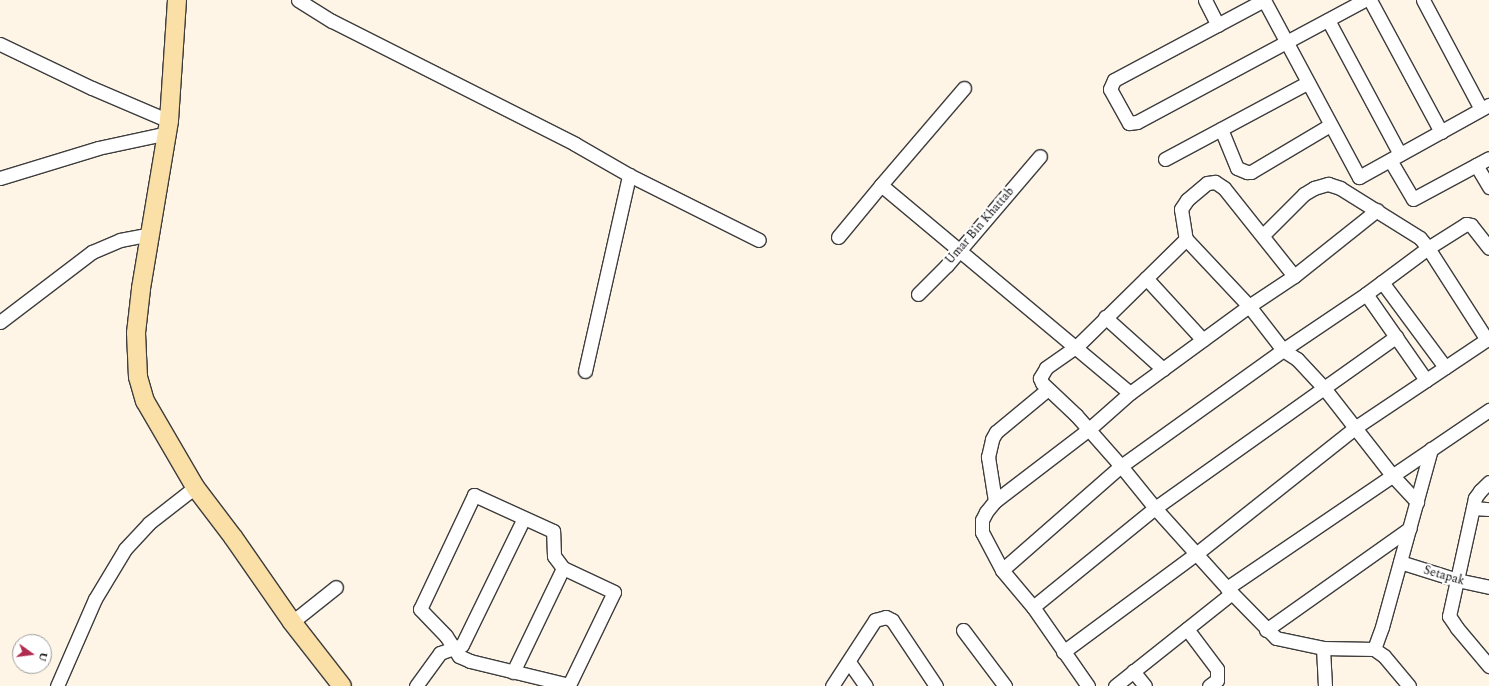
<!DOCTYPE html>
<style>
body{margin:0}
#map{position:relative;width:1489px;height:686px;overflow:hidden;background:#fef5e7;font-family:Spectral,serif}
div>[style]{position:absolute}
.roads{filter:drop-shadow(1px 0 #3d3d3d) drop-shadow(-1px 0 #3d3d3d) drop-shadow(0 1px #3d3d3d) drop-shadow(0 -1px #3d3d3d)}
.street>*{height:13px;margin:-6.5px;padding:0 6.5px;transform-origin:6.5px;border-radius:6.5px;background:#fff}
.secondary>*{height:18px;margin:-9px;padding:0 9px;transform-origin:9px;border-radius:9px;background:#fadfa6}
span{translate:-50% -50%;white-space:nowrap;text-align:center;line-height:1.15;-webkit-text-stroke:4px #fff;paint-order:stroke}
.street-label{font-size:12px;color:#0a0a0a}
.north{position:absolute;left:12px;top:634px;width:40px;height:40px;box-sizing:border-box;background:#fff;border:1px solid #9d9d9d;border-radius:50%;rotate:104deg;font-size:11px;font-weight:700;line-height:16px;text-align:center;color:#0a0a0a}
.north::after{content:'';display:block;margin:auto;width:14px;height:18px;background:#b02b4e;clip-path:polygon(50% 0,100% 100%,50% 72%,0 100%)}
</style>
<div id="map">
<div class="roads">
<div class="street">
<div style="left:298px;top:0;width:40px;rotate:32deg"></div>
<div style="left:332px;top:21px;width:272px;rotate:26.8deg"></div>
<div style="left:575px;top:144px;width:62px;rotate:29.9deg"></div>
<div style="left:629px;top:175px;width:145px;rotate:26.6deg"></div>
<div style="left:1205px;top:0;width:28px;rotate:63deg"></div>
<div style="left:1264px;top:0;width:170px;rotate:151.9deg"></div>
<div style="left:1114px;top:80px;width:10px;rotate:114deg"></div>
<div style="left:1110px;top:89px;width:39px;rotate:61deg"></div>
<div style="left:1129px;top:123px;width:8px;rotate:-7deg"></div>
<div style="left:1137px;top:122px;width:259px;rotate:-28.2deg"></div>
<div style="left:1264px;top:0;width:201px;rotate:61.8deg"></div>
<div style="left:1359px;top:177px;width:149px;rotate:-29deg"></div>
<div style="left:1370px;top:0;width:150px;rotate:61.7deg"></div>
<div style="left:1423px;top:0;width:123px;rotate:62deg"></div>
<div style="left:1328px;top:20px;width:152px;rotate:61.8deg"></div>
<div style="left:0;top:44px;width:102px;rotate:25.6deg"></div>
<div style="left:92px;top:88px;width:84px;rotate:23.2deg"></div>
<div style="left:964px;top:88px;width:128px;rotate:130.6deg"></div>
<div style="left:881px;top:185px;width:324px;rotate:39.9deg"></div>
<div style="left:1221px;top:129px;width:42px;rotate:67.7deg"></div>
<div style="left:1237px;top:168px;width:11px;rotate:22deg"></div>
<div style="left:1247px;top:172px;width:4px"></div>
<div style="left:1251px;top:172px;width:92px;rotate:-30.7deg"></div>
<div style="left:1165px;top:159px;width:161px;rotate:-28.2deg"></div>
<div style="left:1390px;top:160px;width:45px;rotate:59.5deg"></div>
<div style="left:1413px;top:199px;width:86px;rotate:-28.3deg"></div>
<div style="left:1476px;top:165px;width:26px;rotate:59deg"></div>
<div style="left:0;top:178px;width:102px;rotate:-17deg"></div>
<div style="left:98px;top:148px;width:72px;rotate:-12.1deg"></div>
<div style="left:1263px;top:235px;width:58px;rotate:-45deg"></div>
<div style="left:1304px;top:194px;width:12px;rotate:-31deg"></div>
<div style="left:1314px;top:188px;width:15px;rotate:-16deg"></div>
<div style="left:1328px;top:184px;width:13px;rotate:18deg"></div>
<div style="left:1340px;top:188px;width:94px;rotate:32deg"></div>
<div style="left:1420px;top:238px;width:13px;rotate:51deg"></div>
<div style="left:1428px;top:248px;width:109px;rotate:57.3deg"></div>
<div style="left:838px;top:237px;width:67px;rotate:-50.4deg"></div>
<div style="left:1186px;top:239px;width:92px;rotate:46.8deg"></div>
<div style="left:1249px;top:306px;width:56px;rotate:52.3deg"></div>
<div style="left:1283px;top:350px;width:17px;rotate:33deg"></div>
<div style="left:1297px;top:359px;width:40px;rotate:47deg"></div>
<div style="left:1324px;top:388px;width:110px;rotate:52deg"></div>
<div style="left:1392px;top:475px;width:37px;rotate:47deg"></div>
<div style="left:1294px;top:276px;width:112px;rotate:-128.5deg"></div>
<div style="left:1224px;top:188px;width:11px;rotate:-146deg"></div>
<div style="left:1215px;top:182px;width:8px;rotate:173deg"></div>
<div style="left:1207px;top:183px;width:26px;rotate:140deg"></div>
<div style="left:1187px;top:200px;width:11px;rotate:124deg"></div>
<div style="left:1181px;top:209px;width:30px;rotate:81deg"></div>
<div style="left:1186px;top:239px;width:153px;rotate:135.5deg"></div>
<div style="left:1077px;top:346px;width:38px;rotate:145deg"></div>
<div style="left:1046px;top:368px;width:12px;rotate:121deg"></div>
<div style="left:1040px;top:378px;width:5px;rotate:68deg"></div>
<div style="left:1042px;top:383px;width:47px;rotate:43.3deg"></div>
<div style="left:1076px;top:415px;width:68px;rotate:48.6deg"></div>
<div style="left:1121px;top:466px;width:54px;rotate:51deg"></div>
<div style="left:1155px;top:508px;width:108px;rotate:48deg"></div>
<div style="left:1227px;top:588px;width:70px;rotate:45.6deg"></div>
<div style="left:1276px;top:638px;width:48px;rotate:12deg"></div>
<div style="left:1323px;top:648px;width:51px;rotate:1.1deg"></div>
<div style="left:1374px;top:649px;width:12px;rotate:35deg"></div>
<div style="left:1384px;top:656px;width:39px;rotate:50deg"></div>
<div style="left:1146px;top:278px;width:84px;rotate:47.4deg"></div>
<div style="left:1382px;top:282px;width:106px;rotate:53.5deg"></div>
<div style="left:918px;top:294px;width:41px;rotate:-45deg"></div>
<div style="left:947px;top:265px;width:143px;rotate:-49.5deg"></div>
<div style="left:1366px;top:294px;width:105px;rotate:55.1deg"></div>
<div style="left:1105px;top:317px;width:78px;rotate:41.9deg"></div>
<div style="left:0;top:322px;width:116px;rotate:-37.3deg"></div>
<div style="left:92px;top:252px;width:30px;rotate:-23deg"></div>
<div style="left:120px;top:240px;width:31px;rotate:-11deg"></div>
<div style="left:585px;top:371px;width:201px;rotate:-77.3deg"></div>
<div style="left:1489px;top:482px;width:13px;rotate:135deg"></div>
<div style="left:1480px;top:491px;width:9px;rotate:126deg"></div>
<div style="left:1475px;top:498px;width:121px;rotate:102.4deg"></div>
<div style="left:1449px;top:616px;width:14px;rotate:56deg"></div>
<div style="left:1457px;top:628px;width:50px;rotate:49.9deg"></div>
<div style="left:995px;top:501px;width:45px;rotate:-99deg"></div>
<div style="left:988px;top:457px;width:18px;rotate:-77deg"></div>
<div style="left:992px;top:439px;width:8px;rotate:-60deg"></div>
<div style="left:996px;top:432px;width:67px;rotate:-39.6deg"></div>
<div style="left:1473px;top:508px;width:16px;rotate:4deg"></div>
<div style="left:1400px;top:562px;width:60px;rotate:17.5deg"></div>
<div style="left:1457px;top:580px;width:33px;rotate:12deg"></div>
<div style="left:1002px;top:570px;width:158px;rotate:-41.2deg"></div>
<div style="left:1121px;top:466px;width:199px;rotate:-35.6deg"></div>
<div style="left:1283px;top:350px;width:100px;rotate:-34deg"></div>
<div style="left:1366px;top:294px;width:77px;rotate:-36.6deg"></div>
<div style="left:1428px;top:248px;width:45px;rotate:-32.3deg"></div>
<div style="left:1466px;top:224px;width:5px;rotate:11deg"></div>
<div style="left:1471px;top:225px;width:29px;rotate:52deg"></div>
<div style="left:1227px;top:588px;width:317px;rotate:-34.2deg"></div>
<div style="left:1033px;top:607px;width:157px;rotate:-39.1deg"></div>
<div style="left:1155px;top:508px;width:296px;rotate:-35.4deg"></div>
<div style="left:292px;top:622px;width:56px;rotate:-38.5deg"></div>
<div style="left:1187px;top:629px;width:50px;rotate:53.1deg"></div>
<div style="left:1217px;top:669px;width:11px;rotate:90deg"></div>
<div style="left:1217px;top:680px;width:10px;rotate:143deg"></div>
<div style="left:963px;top:630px;width:70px;rotate:53.1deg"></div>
<div style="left:1266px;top:630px;width:176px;rotate:-35.3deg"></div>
<div style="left:1323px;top:648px;width:38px;rotate:87deg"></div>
<div style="left:1374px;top:649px;width:23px;rotate:-70deg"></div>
<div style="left:1382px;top:627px;width:185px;rotate:-74.6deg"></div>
<div style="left:1063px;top:652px;width:167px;rotate:-36.5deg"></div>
<div style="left:1197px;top:553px;width:203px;rotate:-38.4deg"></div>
<div style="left:1356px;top:427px;width:160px;rotate:-33.8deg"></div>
<div style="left:849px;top:662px;width:29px;rotate:55deg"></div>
<div style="left:1133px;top:671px;width:19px;rotate:51deg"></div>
<div style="left:513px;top:672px;width:115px;rotate:-64.3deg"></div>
<div style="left:57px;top:686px;width:95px;rotate:-66.4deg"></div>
<div style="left:95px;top:599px;width:58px;rotate:-59deg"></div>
<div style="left:125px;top:549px;width:35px;rotate:-47deg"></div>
<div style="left:149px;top:523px;width:58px;rotate:-38deg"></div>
<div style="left:416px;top:686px;width:41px;rotate:-54deg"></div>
<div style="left:440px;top:653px;width:23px;rotate:-20deg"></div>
<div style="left:462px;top:645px;width:141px;rotate:-64deg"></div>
<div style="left:569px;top:686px;width:1px;rotate:-90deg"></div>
<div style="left:569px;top:685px;width:103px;rotate:-64.2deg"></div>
<div style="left:614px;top:592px;width:56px;rotate:-154.8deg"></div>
<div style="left:563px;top:568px;width:15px;rotate:-127deg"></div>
<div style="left:554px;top:556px;width:25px;rotate:-92deg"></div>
<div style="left:553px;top:531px;width:87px;rotate:-155.5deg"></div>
<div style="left:474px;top:495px;width:126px;rotate:115.3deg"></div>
<div style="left:420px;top:609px;width:37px;rotate:46deg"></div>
<div style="left:446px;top:636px;width:24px;rotate:57deg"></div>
<div style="left:459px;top:656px;width:12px;rotate:24deg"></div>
<div style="left:470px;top:661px;width:102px;rotate:13.6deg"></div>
<div style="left:832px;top:686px;width:79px;rotate:-56.9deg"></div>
<div style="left:875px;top:620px;width:11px;rotate:-15deg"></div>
<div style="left:886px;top:617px;width:7px;rotate:27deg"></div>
<div style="left:892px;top:620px;width:79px;rotate:56.3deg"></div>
<div style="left:1088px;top:686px;width:96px;rotate:-124.8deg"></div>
<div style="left:1033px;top:607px;width:48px;rotate:-130deg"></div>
<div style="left:1002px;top:570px;width:43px;rotate:-117.8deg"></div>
<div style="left:982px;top:532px;width:12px;rotate:-90deg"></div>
<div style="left:982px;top:520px;width:9px;rotate:-63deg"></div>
<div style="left:986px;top:512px;width:14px;rotate:-51deg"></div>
<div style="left:995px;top:501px;width:117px;rotate:-37.4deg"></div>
<div style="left:1088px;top:430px;width:56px;rotate:-41.4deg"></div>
<div style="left:1130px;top:393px;width:147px;rotate:-36.2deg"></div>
<div style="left:1249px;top:306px;width:54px;rotate:-33.7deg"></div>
<div style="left:1294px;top:276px;width:106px;rotate:-38.5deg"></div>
<div style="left:1115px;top:686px;width:149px;rotate:-38.5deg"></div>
</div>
<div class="secondary">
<div style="left:177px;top:0;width:121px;rotate:93.8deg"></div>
<div style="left:169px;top:121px;width:170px;rotate:99.5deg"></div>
<div style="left:141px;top:289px;width:44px;rotate:96.5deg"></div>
<div style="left:136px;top:333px;width:44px;rotate:87.4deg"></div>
<div style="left:138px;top:377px;width:25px;rotate:74deg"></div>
<div style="left:145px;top:401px;width:99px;rotate:59.8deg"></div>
<div style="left:195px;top:487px;width:63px;rotate:52.8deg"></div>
<div style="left:233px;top:537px;width:103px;rotate:55.2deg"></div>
<div style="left:292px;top:622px;width:81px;rotate:52deg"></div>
</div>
</div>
<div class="street-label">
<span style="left:980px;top:226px;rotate:-49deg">Umar Bin Khattab</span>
<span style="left:1444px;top:576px;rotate:16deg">Setapak</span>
</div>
<div class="north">U</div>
</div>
